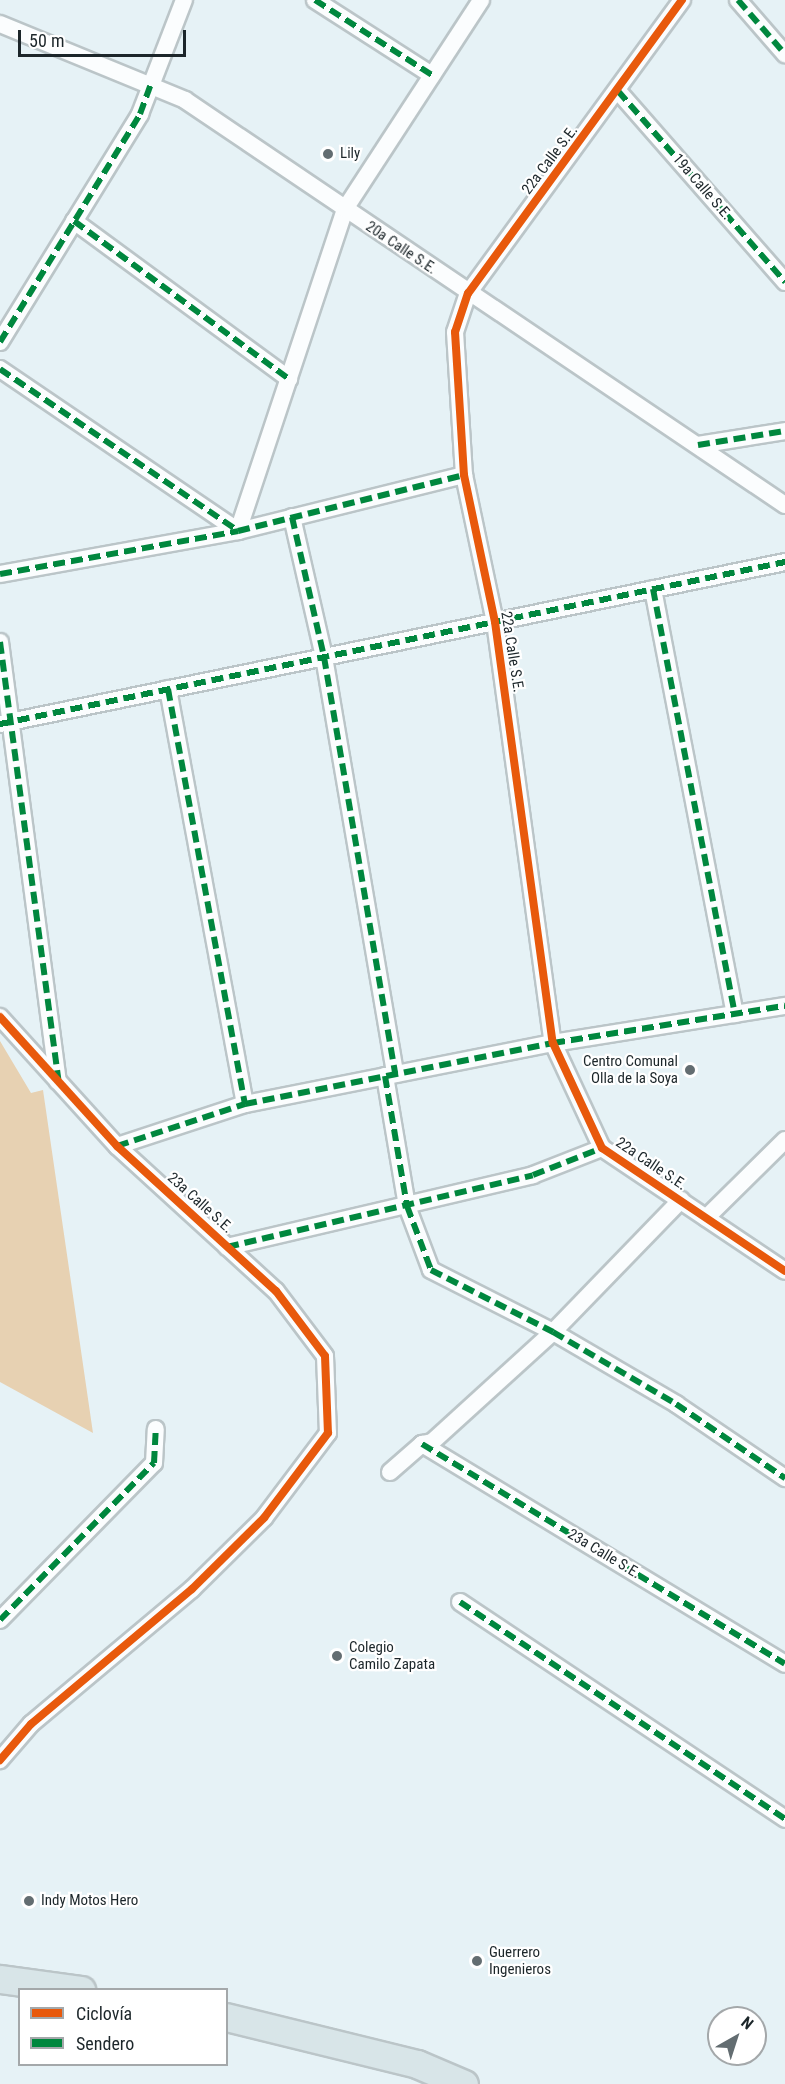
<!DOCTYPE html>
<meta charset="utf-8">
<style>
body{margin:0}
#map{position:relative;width:785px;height:2084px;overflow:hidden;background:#e6f2f6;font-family:"Roboto Condensed",sans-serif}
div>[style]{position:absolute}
.green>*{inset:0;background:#e7d1b2}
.roads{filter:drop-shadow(2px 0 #bbc5c8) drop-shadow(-2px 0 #bbc5c8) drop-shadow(0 2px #bbc5c8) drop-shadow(0 -2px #bbc5c8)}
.minor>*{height:16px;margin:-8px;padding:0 8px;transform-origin:8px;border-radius:8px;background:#fbfdfe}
.primary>*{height:27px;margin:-13.5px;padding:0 13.5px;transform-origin:13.5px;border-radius:13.5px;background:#d8e5e8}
.quiet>*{height:6px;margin-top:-3px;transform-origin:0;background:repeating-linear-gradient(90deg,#00873e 0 12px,transparent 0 18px)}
.cycleway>*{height:8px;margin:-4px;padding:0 4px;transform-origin:4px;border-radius:4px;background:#e8590c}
.dots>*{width:16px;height:16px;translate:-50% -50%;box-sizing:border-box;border:3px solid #fff;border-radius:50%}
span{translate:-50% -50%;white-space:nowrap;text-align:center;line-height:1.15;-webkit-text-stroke:4.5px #fff;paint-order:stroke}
.poi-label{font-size:15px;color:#1c262a}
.left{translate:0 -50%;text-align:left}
.right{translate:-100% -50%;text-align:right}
.street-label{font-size:15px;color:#1c262a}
.legend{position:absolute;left:18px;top:1988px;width:210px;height:78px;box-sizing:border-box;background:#fff;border:2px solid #a4a8aa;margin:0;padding:8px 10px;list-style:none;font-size:18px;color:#1c262a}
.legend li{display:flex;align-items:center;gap:12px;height:30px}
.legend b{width:30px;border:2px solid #a4a8aa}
.north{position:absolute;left:707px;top:2006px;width:60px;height:60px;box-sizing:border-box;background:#fff;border:2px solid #a4a8aa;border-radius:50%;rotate:39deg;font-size:16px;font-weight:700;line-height:24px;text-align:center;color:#1c262a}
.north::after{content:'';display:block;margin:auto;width:21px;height:27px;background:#636d71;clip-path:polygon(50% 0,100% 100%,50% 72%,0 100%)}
.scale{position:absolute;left:18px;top:30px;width:168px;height:27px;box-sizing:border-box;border:3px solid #1c262a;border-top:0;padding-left:8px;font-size:18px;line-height:21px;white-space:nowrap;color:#1c262a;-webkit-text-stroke:4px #fff;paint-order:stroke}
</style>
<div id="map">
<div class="green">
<div style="clip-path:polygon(0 1041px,31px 1093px,43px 1090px,93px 1433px,0 1382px)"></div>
</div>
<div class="roads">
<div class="minor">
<div style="left:315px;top:0;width:139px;rotate:32.7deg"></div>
<div style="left:682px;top:0;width:363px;rotate:126.1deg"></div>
<div style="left:468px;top:293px;width:41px;rotate:108.4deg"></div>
<div style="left:455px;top:332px;width:143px;rotate:86.4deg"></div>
<div style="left:464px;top:475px;width:150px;rotate:78.1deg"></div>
<div style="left:495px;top:622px;width:425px;rotate:82.2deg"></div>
<div style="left:553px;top:1043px;width:116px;rotate:65deg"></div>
<div style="left:602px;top:1148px;width:220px;rotate:33.9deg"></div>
<div style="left:738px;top:0;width:72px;rotate:49deg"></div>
<div style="left:0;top:24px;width:200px;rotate:22.3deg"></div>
<div style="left:185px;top:100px;width:724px;rotate:34.02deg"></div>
<div style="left:618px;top:91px;width:254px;rotate:48.8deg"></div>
<div style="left:74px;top:221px;width:267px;rotate:36.3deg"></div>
<div style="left:0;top:342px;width:268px;rotate:-58.4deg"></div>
<div style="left:140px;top:114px;width:122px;rotate:-68.9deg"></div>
<div style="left:0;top:369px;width:288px;rotate:34.2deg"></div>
<div style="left:698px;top:445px;width:88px;rotate:-9.1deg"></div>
<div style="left:292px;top:517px;width:144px;rotate:77.1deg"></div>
<div style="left:324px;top:657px;width:423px;rotate:80.3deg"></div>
<div style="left:238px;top:531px;width:339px;rotate:-71.6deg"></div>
<div style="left:345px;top:209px;width:249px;rotate:-56.9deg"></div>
<div style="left:0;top:574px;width:242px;rotate:-10.2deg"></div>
<div style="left:238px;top:531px;width:233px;rotate:-13.9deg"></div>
<div style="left:653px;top:589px;width:433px;rotate:79.1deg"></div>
<div style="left:0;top:642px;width:443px;rotate:82.5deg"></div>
<div style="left:168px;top:689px;width:422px;rotate:79.5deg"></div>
<div style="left:0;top:724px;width:802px;rotate:-11.66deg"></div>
<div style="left:0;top:1017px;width:174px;rotate:47.8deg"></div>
<div style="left:117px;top:1146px;width:215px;rotate:42.4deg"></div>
<div style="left:276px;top:1291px;width:81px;rotate:53deg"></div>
<div style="left:325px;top:1356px;width:77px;rotate:87.8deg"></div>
<div style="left:328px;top:1433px;width:106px;rotate:127deg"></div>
<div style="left:264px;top:1518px;width:101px;rotate:135.4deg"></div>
<div style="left:192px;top:1589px;width:210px;rotate:140deg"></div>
<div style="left:31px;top:1724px;width:48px;rotate:130.7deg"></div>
<div style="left:385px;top:1076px;width:132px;rotate:80.4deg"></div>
<div style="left:407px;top:1206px;width:68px;rotate:69.4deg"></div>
<div style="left:431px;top:1270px;width:137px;rotate:26.9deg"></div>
<div style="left:553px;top:1332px;width:143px;rotate:30.3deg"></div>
<div style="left:676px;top:1404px;width:132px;rotate:34.2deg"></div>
<div style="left:117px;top:1146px;width:135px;rotate:-18.2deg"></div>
<div style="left:245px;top:1104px;width:314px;rotate:-11.2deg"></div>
<div style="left:553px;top:1043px;width:235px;rotate:-9.1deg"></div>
<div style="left:706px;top:1218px;width:111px;rotate:-44.6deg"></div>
<div style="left:227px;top:1247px;width:314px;rotate:-13.2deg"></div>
<div style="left:533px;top:1175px;width:74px;rotate:-21.4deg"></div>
<div style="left:422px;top:1444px;width:424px;rotate:31.2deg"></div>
<div style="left:390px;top:1472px;width:43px;rotate:-41.2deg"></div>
<div style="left:422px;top:1444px;width:10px;rotate:-11deg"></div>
<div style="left:432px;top:1442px;width:164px;rotate:-42.3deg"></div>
<div style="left:553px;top:1332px;width:184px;rotate:-45.9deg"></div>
<div style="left:460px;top:1602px;width:391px;rotate:33.7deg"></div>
<div style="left:0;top:1620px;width:220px;rotate:-45.6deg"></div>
<div style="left:154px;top:1463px;width:34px;rotate:-87deg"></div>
</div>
<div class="primary">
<div style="left:0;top:1979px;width:82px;rotate:7.7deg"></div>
<div style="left:226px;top:2017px;width:197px;rotate:13.8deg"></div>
<div style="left:417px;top:2064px;width:51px;rotate:23.1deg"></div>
</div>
</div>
<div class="quiet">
<div style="left:315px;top:0;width:139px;rotate:32.7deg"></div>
<div style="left:738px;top:0;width:72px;rotate:49deg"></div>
<div style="left:618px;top:91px;width:254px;rotate:48.8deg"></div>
<div style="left:74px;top:221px;width:267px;rotate:36.3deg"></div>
<div style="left:0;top:342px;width:268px;rotate:-58.4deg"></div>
<div style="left:140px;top:114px;width:30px;rotate:-70deg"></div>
<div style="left:0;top:369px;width:288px;rotate:34.2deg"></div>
<div style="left:698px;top:445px;width:88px;rotate:-9.1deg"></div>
<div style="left:292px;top:517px;width:144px;rotate:77.1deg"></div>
<div style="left:324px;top:657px;width:423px;rotate:80.3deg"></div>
<div style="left:0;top:574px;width:242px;rotate:-10.2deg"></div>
<div style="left:238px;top:531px;width:233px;rotate:-13.9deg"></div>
<div style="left:653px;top:589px;width:433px;rotate:79.1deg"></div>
<div style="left:0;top:642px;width:441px;rotate:82.4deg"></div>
<div style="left:168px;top:689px;width:422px;rotate:79.5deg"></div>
<div style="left:0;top:724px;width:802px;rotate:-11.66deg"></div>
<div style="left:385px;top:1076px;width:132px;rotate:80.4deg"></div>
<div style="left:407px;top:1206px;width:68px;rotate:69.4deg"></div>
<div style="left:431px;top:1270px;width:137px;rotate:26.9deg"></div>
<div style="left:553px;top:1332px;width:143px;rotate:30.3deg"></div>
<div style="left:676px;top:1404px;width:132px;rotate:34.2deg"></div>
<div style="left:117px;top:1146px;width:135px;rotate:-18.2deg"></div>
<div style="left:245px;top:1104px;width:314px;rotate:-11.2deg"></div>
<div style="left:553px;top:1043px;width:235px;rotate:-9.1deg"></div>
<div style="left:227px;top:1247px;width:314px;rotate:-13.2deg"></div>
<div style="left:533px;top:1175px;width:74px;rotate:-21.4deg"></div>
<div style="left:422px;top:1444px;width:424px;rotate:31.2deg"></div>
<div style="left:460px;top:1602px;width:391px;rotate:33.7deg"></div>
<div style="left:0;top:1620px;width:220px;rotate:-45.6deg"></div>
<div style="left:154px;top:1463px;width:34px;rotate:-87deg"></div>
</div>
<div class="cycleway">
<div style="left:682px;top:0;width:363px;rotate:126.1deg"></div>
<div style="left:468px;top:293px;width:41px;rotate:108.4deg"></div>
<div style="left:455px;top:332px;width:143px;rotate:86.4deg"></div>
<div style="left:464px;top:475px;width:150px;rotate:78.1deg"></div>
<div style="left:495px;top:622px;width:425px;rotate:82.2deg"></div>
<div style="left:553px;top:1043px;width:116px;rotate:65deg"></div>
<div style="left:602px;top:1148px;width:220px;rotate:33.9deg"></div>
<div style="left:0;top:1017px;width:174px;rotate:47.8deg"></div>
<div style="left:117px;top:1146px;width:215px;rotate:42.4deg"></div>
<div style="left:276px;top:1291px;width:81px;rotate:53deg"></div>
<div style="left:325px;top:1356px;width:77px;rotate:87.8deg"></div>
<div style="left:328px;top:1433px;width:106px;rotate:127deg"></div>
<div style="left:264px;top:1518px;width:101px;rotate:135.4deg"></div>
<div style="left:192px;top:1589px;width:210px;rotate:140deg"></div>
<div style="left:31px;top:1724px;width:48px;rotate:130.7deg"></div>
</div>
<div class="dots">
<div style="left:328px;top:154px;background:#636d71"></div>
<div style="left:690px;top:1070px;background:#636d71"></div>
<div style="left:337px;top:1656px;background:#636d71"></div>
<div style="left:29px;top:1901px;background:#636d71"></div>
<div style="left:477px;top:1961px;background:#636d71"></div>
</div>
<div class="poi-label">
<span class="left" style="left:340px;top:154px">Lily</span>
<span class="right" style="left:678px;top:1070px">Centro Comunal<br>Olla de la Soya</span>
<span class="left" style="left:349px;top:1656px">Colegio<br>Camilo Zapata</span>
<span class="left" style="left:41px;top:1901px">Indy Motos Hero</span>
<span class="left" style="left:489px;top:1961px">Guerrero<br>Ingenieros</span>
</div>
<div class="street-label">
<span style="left:550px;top:160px;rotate:-53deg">22a Calle S.E.</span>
<span style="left:702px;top:187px;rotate:49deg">19a Calle S.E.</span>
<span style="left:401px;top:248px;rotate:34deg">20a Calle S.E.</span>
<span style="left:512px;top:652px;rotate:81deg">22a Calle S.E.</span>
<span style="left:651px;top:1164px;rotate:34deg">22a Calle S.E.</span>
<span style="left:200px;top:1203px;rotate:42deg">23a Calle S.E.</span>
<span style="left:604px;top:1554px;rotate:31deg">23a Calle S.E.</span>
</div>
<ul class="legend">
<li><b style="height:8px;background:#e8590c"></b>Ciclovía</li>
<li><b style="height:8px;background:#00873e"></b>Sendero</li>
</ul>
<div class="north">N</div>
<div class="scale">50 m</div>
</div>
